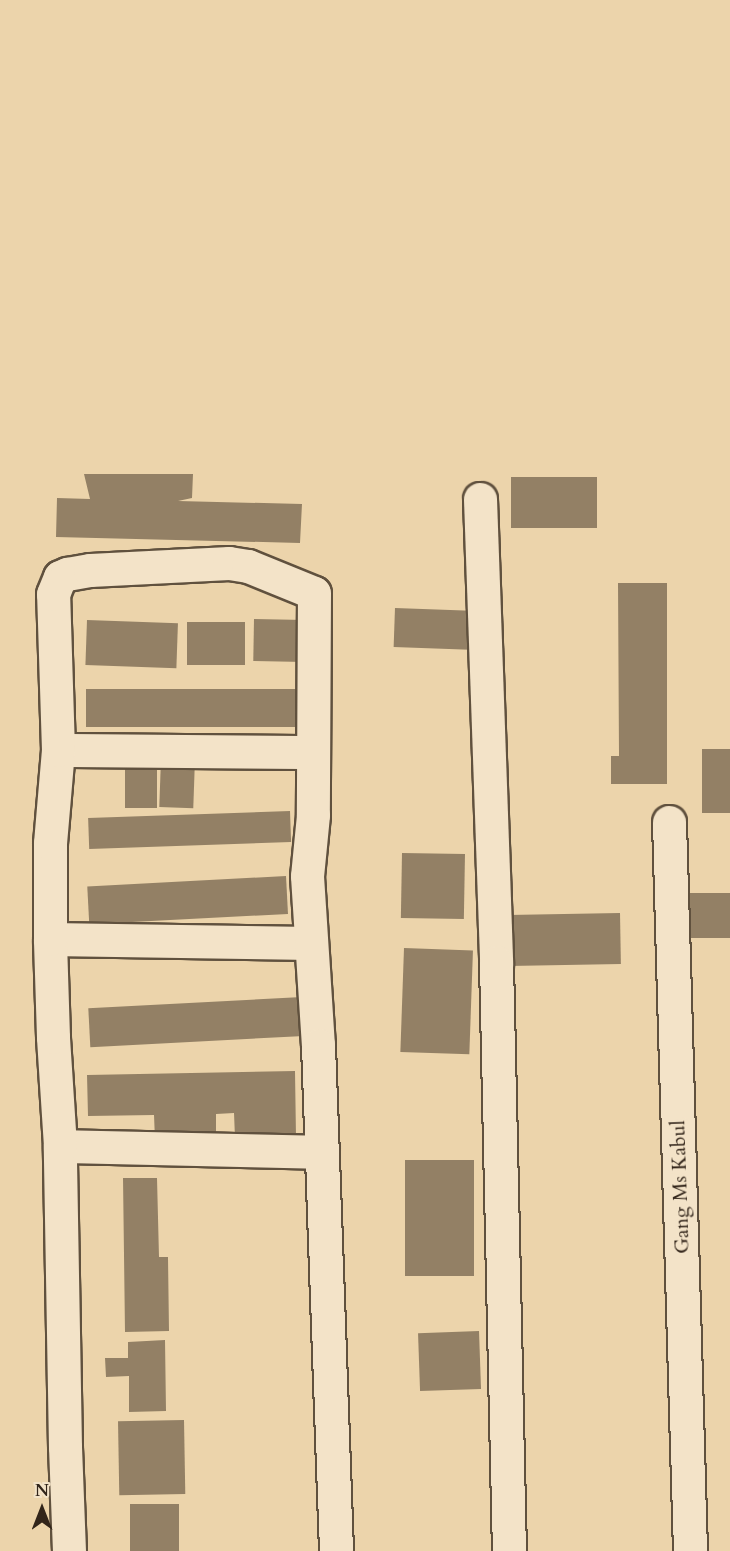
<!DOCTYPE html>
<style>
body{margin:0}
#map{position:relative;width:730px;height:1551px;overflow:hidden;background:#ecd4ab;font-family:Cardo,serif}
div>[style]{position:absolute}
.building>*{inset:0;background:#938065;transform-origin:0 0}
.roads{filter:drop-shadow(2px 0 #60513e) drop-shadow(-2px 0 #60513e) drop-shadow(0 2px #60513e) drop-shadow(0 -2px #60513e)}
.minor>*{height:33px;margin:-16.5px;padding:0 16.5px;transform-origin:16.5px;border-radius:16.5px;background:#f3e3c8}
span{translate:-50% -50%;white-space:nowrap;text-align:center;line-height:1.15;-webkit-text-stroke:4.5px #f3e3c8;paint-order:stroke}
.street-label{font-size:20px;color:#32251a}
.north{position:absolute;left:12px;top:1479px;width:60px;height:60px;-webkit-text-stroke:4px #f3e3c8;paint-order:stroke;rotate:0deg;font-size:16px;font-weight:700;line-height:24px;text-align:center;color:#32251a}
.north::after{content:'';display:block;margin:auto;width:21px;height:27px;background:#32251a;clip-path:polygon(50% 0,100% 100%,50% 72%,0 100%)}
</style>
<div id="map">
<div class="building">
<div style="clip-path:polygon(84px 474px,193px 474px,192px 498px,178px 501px,302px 504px,300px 543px,56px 537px,57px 498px,90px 499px)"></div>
<div style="left:511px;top:477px;width:86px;height:51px"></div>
<div style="clip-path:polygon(618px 583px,667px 583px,667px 784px,611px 784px,611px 756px,619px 756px)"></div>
<div style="left:395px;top:608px;width:76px;height:39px;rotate:2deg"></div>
<div style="left:254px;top:619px;width:51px;height:42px;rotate:1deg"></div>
<div style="left:87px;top:620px;width:91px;height:45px;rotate:2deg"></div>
<div style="left:187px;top:622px;width:58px;height:43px"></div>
<div style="left:304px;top:689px;width:38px;height:218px;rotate:90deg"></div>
<div style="left:730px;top:749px;width:64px;height:28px;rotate:90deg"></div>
<div style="left:161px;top:758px;width:34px;height:49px;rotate:2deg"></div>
<div style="left:125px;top:759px;width:32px;height:49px"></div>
<div style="left:290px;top:811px;width:31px;height:202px;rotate:88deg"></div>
<div style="left:402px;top:853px;width:63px;height:65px;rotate:1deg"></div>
<div style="left:286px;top:876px;width:38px;height:199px;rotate:87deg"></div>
<div style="left:730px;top:893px;width:45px;height:43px;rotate:90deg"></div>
<div style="left:620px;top:913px;width:51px;height:112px;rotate:89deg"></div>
<div style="left:404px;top:948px;width:69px;height:104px;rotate:2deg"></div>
<div style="left:302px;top:997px;width:39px;height:214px;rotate:87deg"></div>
<div style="clip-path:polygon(295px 1071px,296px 1137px,235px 1138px,234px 1113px,216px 1114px,216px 1138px,155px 1140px,154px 1115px,88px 1116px,87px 1075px)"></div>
<div style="left:474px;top:1160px;width:116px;height:69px;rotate:90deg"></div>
<div style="clip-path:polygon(123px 1178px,157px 1178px,159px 1257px,168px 1257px,169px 1331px,125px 1332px)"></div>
<div style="left:479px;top:1331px;width:58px;height:61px;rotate:88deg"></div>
<div style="clip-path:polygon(165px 1340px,166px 1411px,129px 1412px,129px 1376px,106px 1377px,105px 1358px,128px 1358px,128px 1342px)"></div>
<div style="left:184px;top:1420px;width:74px;height:66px;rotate:89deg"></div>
<div style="left:130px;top:1504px;width:49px;height:47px"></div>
</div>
<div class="roads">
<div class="minor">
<div style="left:480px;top:499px;width:463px;rotate:88deg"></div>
<div style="left:496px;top:962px;width:589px;rotate:88.74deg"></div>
<div style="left:58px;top:750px;width:254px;rotate:0.5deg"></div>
<div style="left:669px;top:822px;width:729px;rotate:88.35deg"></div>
<div style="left:50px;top:939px;width:261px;rotate:0.9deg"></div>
<div style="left:60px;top:1146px;width:262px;rotate:1.3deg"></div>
<div style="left:69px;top:1551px;width:104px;rotate:-92.2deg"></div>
<div style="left:65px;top:1447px;width:301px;rotate:-91deg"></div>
<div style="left:60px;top:1146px;width:109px;rotate:-93.7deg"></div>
<div style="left:53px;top:1037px;width:98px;rotate:-91.8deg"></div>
<div style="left:50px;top:939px;width:96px;rotate:-90deg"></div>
<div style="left:50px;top:843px;width:93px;rotate:-85.1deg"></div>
<div style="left:58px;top:750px;width:156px;rotate:-91.8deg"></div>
<div style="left:53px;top:594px;width:18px;rotate:-68deg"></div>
<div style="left:60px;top:577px;width:8px;rotate:-23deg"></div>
<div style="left:67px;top:574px;width:23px;rotate:-10deg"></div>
<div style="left:90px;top:570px;width:139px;rotate:-2.9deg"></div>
<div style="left:229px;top:563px;width:19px;rotate:9deg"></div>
<div style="left:248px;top:566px;width:71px;rotate:22.2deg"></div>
<div style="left:314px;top:593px;width:222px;rotate:90.3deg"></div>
<div style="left:313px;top:815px;width:61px;rotate:95.6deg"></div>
<div style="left:307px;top:876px;width:169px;rotate:86.3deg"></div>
<div style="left:318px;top:1045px;width:506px;rotate:87.96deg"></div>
</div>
</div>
<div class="street-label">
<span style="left:680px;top:1187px;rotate:-92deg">Gang Ms Kabul</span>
</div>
<div class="north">N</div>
</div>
